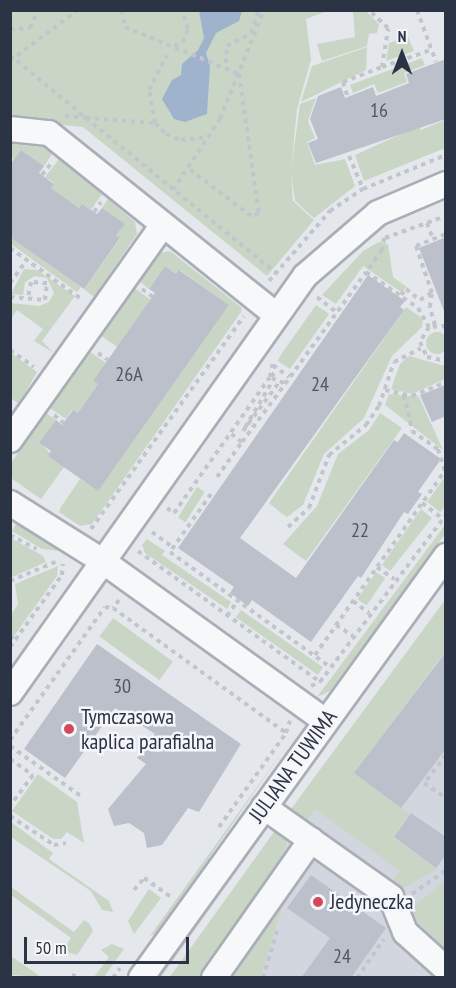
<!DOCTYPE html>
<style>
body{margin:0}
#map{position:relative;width:456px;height:988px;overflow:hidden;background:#e4e7ec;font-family:"PT Sans Narrow",sans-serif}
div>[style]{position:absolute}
.built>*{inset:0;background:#d2d6de}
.green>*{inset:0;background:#c9d6c5;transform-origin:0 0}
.round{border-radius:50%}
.water>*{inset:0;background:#9fb4cc}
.building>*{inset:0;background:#bbc0ca}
.path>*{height:4px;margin-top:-2px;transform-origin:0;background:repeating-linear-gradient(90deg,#c2c5cb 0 4.5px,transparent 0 9px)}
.roads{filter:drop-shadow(2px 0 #a9aeb7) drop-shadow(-2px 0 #a9aeb7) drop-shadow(0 2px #a9aeb7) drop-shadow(0 -2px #a9aeb7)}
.minor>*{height:24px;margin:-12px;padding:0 12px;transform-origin:12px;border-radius:12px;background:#f7f8fa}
.dots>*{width:16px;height:16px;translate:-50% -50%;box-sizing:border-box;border:3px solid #f4f6f9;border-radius:50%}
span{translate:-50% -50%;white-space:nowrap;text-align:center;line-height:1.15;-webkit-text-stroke:5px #f4f6f9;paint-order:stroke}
.number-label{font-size:20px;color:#4f5766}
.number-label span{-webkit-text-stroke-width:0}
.poi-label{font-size:22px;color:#2b3445}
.left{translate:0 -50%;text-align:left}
.street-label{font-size:22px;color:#2b3445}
.frame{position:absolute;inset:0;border:12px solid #2b3445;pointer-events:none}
.north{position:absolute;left:372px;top:24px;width:60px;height:60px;-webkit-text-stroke:4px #f4f6f9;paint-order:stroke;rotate:0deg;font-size:16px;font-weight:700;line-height:24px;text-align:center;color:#2b3445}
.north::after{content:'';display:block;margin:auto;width:21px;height:27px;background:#2b3445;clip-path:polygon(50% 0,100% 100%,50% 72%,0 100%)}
.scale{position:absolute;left:24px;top:937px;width:165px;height:27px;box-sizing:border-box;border:3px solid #2b3445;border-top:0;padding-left:8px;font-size:18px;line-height:21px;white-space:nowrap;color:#2b3445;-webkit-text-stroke:4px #f4f6f9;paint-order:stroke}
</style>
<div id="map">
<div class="built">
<div style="clip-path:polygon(445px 633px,445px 977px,182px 978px,317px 788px)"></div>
</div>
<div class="green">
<div style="clip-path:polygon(10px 11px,327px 11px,306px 19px,311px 60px,297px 109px,291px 171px,300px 104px,316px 98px,308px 121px,315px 138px,307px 142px,315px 165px,345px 159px,355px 186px,314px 218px,295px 201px,291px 173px,293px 201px,314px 220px,267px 276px,83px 127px,11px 120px)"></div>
<div style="clip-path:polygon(353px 11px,366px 11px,379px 24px,377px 33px,369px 34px,367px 46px,322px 61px,317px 44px,355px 37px)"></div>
<div style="clip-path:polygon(408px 37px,414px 51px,386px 61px,389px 43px)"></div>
<div style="clip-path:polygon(367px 47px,366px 70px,301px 102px,312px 66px)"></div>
<div style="clip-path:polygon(422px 58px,425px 65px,404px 73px,407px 82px,378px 93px,374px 84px,353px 93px,350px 85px)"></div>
<div style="clip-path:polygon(445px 120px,445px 148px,364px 181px,355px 155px,419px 126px,421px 130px)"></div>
<div style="clip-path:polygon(10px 141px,41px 145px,52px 154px,44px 166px,21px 150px,13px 161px)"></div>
<div style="clip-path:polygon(59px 159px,102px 194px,91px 210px,82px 204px,79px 208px,51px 188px,54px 183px,45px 177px)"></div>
<div style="clip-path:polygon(108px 199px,135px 222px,137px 234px,94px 297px,84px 289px,120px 239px,116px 235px,124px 224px,102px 208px)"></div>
<div style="clip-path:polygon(11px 237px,81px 287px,77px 292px,11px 244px)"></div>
<div style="clip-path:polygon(379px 242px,388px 244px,393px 277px,407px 287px,401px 292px,363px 266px,336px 304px,322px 295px,363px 251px)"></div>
<div style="clip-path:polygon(170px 251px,242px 308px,241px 312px,92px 524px,80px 526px,59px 512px,61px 507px,80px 479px,98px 490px,229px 305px,180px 270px,176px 274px,165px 266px,149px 289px,139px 281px,160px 253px)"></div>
<div style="clip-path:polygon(24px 269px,37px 270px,75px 296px,42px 341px,54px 353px,34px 341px,43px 329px,17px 310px,11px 319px,11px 303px,39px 306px,49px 302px,54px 293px,47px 278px,35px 276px,25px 282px,23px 295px,11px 294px)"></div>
<div style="left:134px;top:288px;width:21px;height:58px;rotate:35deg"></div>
<div style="clip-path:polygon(316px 305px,329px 314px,290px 369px,278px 361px,280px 356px)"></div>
<div style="clip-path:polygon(406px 307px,423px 319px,422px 327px,392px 356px,364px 418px,324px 454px,303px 505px,287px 517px,281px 513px,269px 503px)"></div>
<div class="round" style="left:426px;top:332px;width:22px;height:22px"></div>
<div style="clip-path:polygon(90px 352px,106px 363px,94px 381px,98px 384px,78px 413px,72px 410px,66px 419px,50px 408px)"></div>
<div style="clip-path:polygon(11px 353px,37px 372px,19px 404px,11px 398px)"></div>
<div style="clip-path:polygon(409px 356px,445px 366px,445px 379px,412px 394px,391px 389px,400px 364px)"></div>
<div style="clip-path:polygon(389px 394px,419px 397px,443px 450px,385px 405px)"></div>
<div style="clip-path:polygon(46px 413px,56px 420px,40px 443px,64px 467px,41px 499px,11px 478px,11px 463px)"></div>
<div style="clip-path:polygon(380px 413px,402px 428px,306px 561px,283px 544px,317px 506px,338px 454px,369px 430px)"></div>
<div style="clip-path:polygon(444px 478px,445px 507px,440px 512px,427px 502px)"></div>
<div style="left:197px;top:487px;width:9px;height:36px;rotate:32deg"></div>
<div style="clip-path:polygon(421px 509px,432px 518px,390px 571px,382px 565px)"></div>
<div style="clip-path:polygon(19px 518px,64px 546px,61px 551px,42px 549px,12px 531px)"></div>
<div style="clip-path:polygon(445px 525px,445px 534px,330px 691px,317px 697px)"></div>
<div style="clip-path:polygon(11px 538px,43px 556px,46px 562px,12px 577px)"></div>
<div style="clip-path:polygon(147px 539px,165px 551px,162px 555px,231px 602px,227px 609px,145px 553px,142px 545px)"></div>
<div style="clip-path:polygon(58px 566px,57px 576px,11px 640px,11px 615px,18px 604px,15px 584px)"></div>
<div style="left:376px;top:572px;width:11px;height:33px;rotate:34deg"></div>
<div style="clip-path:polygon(445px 600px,445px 651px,354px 773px,409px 814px,393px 838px,437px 869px,401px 889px,390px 885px,400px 871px,315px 809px,305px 823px,291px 809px)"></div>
<div style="left:241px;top:610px;width:100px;height:9px;rotate:35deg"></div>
<div style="left:113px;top:618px;width:74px;height:23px;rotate:36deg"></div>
<div style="clip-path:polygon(285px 748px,157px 933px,150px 936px)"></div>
<div style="clip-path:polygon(38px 774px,77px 802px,84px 843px,67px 832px,61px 839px,53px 839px,12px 811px)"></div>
<div style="clip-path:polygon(11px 822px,53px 853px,49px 859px,109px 901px,113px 912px,102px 910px,91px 891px,11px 837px)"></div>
<div style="clip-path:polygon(266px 830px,161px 977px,158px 977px,262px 832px)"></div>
<div style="clip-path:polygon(274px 832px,288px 838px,283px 855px,287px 858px,204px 977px,169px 978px)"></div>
<div style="clip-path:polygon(445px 881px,445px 949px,414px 918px,411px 908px)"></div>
<div style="clip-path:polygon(11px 887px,74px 932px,84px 920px,90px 924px,93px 931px,77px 955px,62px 951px,71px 938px,11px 895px)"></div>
<div style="clip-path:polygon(149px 889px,161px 898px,134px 934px,128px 921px)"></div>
<div style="clip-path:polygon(276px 904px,282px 908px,260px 977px,224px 978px)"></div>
<div style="clip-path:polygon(112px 944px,124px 949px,104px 977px,94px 977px,109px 957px,101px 950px)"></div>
<div style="clip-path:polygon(10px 956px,11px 956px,41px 977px,11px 975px)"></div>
</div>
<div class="water">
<div style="clip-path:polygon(199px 11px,242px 11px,239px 21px,216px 33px,206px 53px,210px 66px,207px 114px,185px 122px,174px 119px,162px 99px,172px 80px,181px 75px,182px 64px,198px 50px,204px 38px)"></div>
</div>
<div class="building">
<div style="clip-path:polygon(446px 59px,446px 119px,316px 163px,308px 143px,318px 139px,310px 119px,318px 96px,341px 87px,345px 98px,373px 87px,376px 96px,409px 83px,406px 74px)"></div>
<div style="clip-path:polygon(21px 150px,44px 166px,39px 173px,54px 184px,51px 188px,79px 208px,82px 204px,97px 214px,102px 208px,125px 224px,116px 235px,120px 238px,84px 289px,10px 237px,10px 165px)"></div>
<div style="clip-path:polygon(446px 237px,446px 310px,444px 311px,419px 248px)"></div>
<div style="clip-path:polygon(165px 266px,176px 274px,179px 270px,229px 305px,98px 491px,48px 456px,51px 451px,39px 443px,56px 420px,62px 425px,73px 410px,78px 413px,98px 384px,93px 381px,155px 293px,149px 289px)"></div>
<div style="clip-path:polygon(368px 275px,405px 301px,400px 307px,404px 310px,240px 538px,296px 578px,394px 440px,398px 442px,404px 433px,441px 459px,418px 492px,422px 494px,408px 514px,404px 512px,361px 578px,358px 576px,311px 642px,252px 600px,248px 606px,230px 593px,234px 587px,178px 548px)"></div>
<div style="clip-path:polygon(446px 385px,446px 416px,432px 422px,420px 395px)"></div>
<div style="clip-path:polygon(97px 644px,241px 744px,199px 812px,188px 808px,162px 845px,147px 848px,144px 833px,129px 823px,114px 826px,108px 809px,146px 764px,137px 758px,155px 734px,115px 708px,65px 778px,24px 749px)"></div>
<div style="clip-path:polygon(446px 652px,446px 749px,401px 808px,354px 773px)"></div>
<div style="clip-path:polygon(411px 813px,446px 837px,446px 855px,436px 868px,394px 837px)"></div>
<div style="clip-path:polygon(311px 875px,386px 928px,351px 978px,301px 978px,330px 938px,287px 908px)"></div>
</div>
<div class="path">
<div style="left:122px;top:10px;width:17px;rotate:80deg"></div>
<div style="left:125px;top:27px;width:123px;rotate:22.4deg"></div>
<div style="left:239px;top:74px;width:141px;rotate:81.9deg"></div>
<div style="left:259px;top:214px;width:8px;rotate:166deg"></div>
<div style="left:251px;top:216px;width:79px;rotate:-142.7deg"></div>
<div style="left:417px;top:10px;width:55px;rotate:69.9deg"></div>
<div style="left:10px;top:29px;width:20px;rotate:-3deg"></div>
<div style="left:30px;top:28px;width:20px;rotate:-66deg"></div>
<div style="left:174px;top:46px;width:10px;rotate:-24deg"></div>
<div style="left:183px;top:42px;width:14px;rotate:-69deg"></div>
<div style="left:188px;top:29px;width:20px;rotate:-108deg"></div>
<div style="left:10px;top:55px;width:99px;rotate:39.7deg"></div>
<div style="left:86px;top:118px;width:69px;rotate:4.1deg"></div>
<div style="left:155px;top:123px;width:16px;rotate:45deg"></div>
<div style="left:166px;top:134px;width:16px;rotate:22deg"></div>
<div style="left:181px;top:140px;width:27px;rotate:-6deg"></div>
<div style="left:10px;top:61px;width:85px;rotate:-36.9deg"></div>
<div style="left:226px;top:63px;width:17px;rotate:-87deg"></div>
<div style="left:227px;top:46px;width:27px;rotate:-28deg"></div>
<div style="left:251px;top:33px;width:24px;rotate:-71deg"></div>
<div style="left:382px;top:67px;width:52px;rotate:-19.1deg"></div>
<div style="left:347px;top:95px;width:14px;rotate:-107deg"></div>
<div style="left:343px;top:82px;width:42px;rotate:-21deg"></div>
<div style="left:382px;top:67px;width:39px;rotate:-81deg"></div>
<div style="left:388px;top:28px;width:26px;rotate:-137deg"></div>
<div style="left:65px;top:116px;width:21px;rotate:5deg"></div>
<div style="left:86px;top:118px;width:245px;rotate:39.2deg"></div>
<div style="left:155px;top:123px;width:34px;rotate:-100deg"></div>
<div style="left:149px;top:90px;width:39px;rotate:-63deg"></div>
<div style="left:349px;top:156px;width:36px;rotate:67deg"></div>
<div style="left:42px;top:175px;width:16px;rotate:-52deg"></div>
<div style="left:173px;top:190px;width:85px;rotate:-56.5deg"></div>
<div style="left:220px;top:119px;width:118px;rotate:-68deg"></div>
<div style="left:94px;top:212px;width:12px;rotate:-55deg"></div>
<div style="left:427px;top:223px;width:17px;rotate:69deg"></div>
<div style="left:384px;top:238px;width:12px;rotate:99deg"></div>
<div style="left:382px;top:250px;width:27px;rotate:126deg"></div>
<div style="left:366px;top:272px;width:63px;rotate:34.7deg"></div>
<div style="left:418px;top:308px;width:22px;rotate:60deg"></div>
<div style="left:385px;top:238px;width:65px;rotate:-19.8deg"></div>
<div style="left:10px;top:248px;width:90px;rotate:35.5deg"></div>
<div style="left:269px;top:281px;width:93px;rotate:-48.9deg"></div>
<div style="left:330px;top:211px;width:40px;rotate:-34deg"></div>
<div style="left:363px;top:189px;width:90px;rotate:-22.3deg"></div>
<div style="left:10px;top:283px;width:29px;rotate:-54deg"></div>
<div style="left:142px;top:289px;width:14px;rotate:36deg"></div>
<div style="left:401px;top:295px;width:8px;rotate:-50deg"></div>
<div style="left:406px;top:289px;width:18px;rotate:38deg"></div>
<div style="left:420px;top:300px;width:13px;rotate:-32deg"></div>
<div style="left:10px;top:297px;width:35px;rotate:5deg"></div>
<div style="left:45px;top:300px;width:17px;rotate:-83deg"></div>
<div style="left:47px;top:283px;width:16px;rotate:-176deg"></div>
<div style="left:31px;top:282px;width:16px;rotate:101deg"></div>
<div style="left:317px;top:297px;width:23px;rotate:38deg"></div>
<div style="left:435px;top:325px;width:19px;rotate:-106deg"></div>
<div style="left:430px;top:307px;width:14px;rotate:-82deg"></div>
<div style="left:432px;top:293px;width:50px;rotate:-108.8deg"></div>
<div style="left:416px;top:246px;width:32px;rotate:-22deg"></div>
<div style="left:446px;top:326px;width:17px;rotate:177deg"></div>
<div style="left:429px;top:327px;width:17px;rotate:121deg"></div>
<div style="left:420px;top:342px;width:17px;rotate:65deg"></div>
<div style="left:427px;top:357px;width:19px;rotate:12deg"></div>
<div style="left:10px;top:350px;width:29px;rotate:35deg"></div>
<div style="left:98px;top:353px;width:12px;rotate:35deg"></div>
<div style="left:273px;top:365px;width:20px;rotate:37deg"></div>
<div style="left:271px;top:373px;width:6px;rotate:45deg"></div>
<div style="left:275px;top:377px;width:63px;rotate:120.7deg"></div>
<div style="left:243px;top:431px;width:62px;rotate:-53.5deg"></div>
<div style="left:280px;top:381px;width:6px;rotate:31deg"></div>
<div style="left:285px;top:384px;width:138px;rotate:-54.1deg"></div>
<div style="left:385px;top:390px;width:28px;rotate:13deg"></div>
<div style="left:412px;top:396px;width:37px;rotate:-22deg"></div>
<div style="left:404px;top:395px;width:37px;rotate:77deg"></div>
<div style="left:412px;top:431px;width:32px;rotate:35deg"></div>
<div style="left:438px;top:449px;width:24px;rotate:73deg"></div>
<div style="left:54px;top:415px;width:13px;rotate:39deg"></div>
<div style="left:242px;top:442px;width:72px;rotate:-53.4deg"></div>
<div style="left:217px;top:477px;width:43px;rotate:-54.5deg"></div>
<div style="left:242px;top:442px;width:15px;rotate:-143deg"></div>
<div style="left:211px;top:494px;width:71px;rotate:125.3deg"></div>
<div style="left:170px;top:552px;width:197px;rotate:35.7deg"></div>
<div style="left:422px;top:503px;width:25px;rotate:37deg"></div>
<div style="left:167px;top:508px;width:9px;rotate:36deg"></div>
<div style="left:174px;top:513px;width:166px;rotate:-54.8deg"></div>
<div style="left:270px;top:377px;width:14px;rotate:-78deg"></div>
<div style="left:288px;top:527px;width:28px;rotate:-42deg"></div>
<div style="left:309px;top:508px;width:57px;rotate:-69.3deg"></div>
<div style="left:329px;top:455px;width:48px;rotate:-39deg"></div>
<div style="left:366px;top:425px;width:23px;rotate:-56deg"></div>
<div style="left:379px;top:406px;width:46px;rotate:-71.2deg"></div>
<div style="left:394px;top:362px;width:30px;rotate:-27deg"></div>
<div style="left:91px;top:529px;width:262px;rotate:-54.3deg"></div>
<div style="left:152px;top:532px;width:26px;rotate:36deg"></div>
<div style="left:10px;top:535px;width:30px;rotate:28deg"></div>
<div style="left:138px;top:551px;width:223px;rotate:35.7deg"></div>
<div style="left:377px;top:567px;width:21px;rotate:35deg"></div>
<div style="left:10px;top:581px;width:54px;rotate:-22.8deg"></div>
<div style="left:10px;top:587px;width:16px;rotate:90deg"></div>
<div style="left:119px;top:600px;width:10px;rotate:127deg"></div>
<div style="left:113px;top:608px;width:213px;rotate:35.8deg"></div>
<div style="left:353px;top:601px;width:20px;rotate:37deg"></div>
<div style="left:227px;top:616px;width:19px;rotate:-55deg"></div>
<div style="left:336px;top:625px;width:20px;rotate:33deg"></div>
<div style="left:10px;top:636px;width:7px;rotate:34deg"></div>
<div style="left:10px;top:647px;width:89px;rotate:-54.2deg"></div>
<div style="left:62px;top:575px;width:11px;rotate:-85deg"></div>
<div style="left:315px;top:655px;width:225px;rotate:-54.8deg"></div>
<div style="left:311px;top:686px;width:10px;rotate:-24deg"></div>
<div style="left:320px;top:682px;width:209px;rotate:-53deg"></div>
<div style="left:10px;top:740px;width:163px;rotate:-54.5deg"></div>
<div style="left:105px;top:607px;width:8px;rotate:7deg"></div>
<div style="left:10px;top:746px;width:87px;rotate:35.2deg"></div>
<div style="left:446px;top:755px;width:36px;rotate:128deg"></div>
<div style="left:424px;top:783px;width:27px;rotate:34deg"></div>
<div style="left:10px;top:759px;width:28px;rotate:35deg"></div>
<div style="left:33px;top:775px;width:39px;rotate:127deg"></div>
<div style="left:10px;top:816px;width:53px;rotate:33.4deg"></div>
<div style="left:54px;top:845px;width:12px;rotate:-9deg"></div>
<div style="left:219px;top:827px;width:115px;rotate:-54.5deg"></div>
<div style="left:286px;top:733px;width:13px;rotate:-72deg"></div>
<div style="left:134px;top:890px;width:16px;rotate:-50deg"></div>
<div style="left:144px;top:878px;width:32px;rotate:35deg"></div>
<div style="left:412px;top:894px;width:42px;rotate:-35.2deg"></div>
<div style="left:73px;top:978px;width:6px;rotate:-72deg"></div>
<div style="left:113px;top:978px;width:12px;rotate:-55deg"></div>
<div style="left:263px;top:978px;width:49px;rotate:-73.4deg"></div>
<div style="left:357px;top:978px;width:47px;rotate:-55.3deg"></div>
</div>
<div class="roads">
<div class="minor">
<div style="left:10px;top:129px;width:39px;rotate:6deg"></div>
<div style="left:49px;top:133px;width:291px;rotate:38.7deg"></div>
<div style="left:10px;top:440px;width:262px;rotate:-54.6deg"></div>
<div style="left:10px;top:503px;width:111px;rotate:32.1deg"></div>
<div style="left:104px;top:562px;width:272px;rotate:35.7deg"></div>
<div style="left:10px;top:693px;width:511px;rotate:-54.72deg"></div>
<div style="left:305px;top:276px;width:96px;rotate:-40.8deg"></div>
<div style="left:378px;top:213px;width:74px;rotate:-23.1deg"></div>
<div style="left:264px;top:807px;width:156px;rotate:35.3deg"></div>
<div style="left:391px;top:897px;width:38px;rotate:68deg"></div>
<div style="left:405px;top:932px;width:55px;rotate:42.1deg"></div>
<div style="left:141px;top:978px;width:521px;rotate:-54.14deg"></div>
<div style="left:214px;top:978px;width:169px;rotate:-54.9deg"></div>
</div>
</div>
<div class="dots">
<div style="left:69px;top:729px;background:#d1495b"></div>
<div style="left:318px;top:902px;background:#d1495b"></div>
</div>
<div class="number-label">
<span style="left:379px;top:110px">16</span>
<span style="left:129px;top:374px">26A</span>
<span style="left:320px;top:384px">24</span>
<span style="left:360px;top:530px">22</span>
<span style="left:122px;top:686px">30</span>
<span style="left:342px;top:956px">24</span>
</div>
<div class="poi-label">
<span class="left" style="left:81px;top:729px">Tymczasowa<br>kaplica parafialna</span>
<span class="left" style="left:330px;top:902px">Jedyneczka</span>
</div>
<div class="street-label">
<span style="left:293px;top:766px;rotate:-54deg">JULIANA TUWIMA</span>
</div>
<div class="frame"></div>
<div class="north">N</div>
<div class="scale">50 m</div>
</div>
